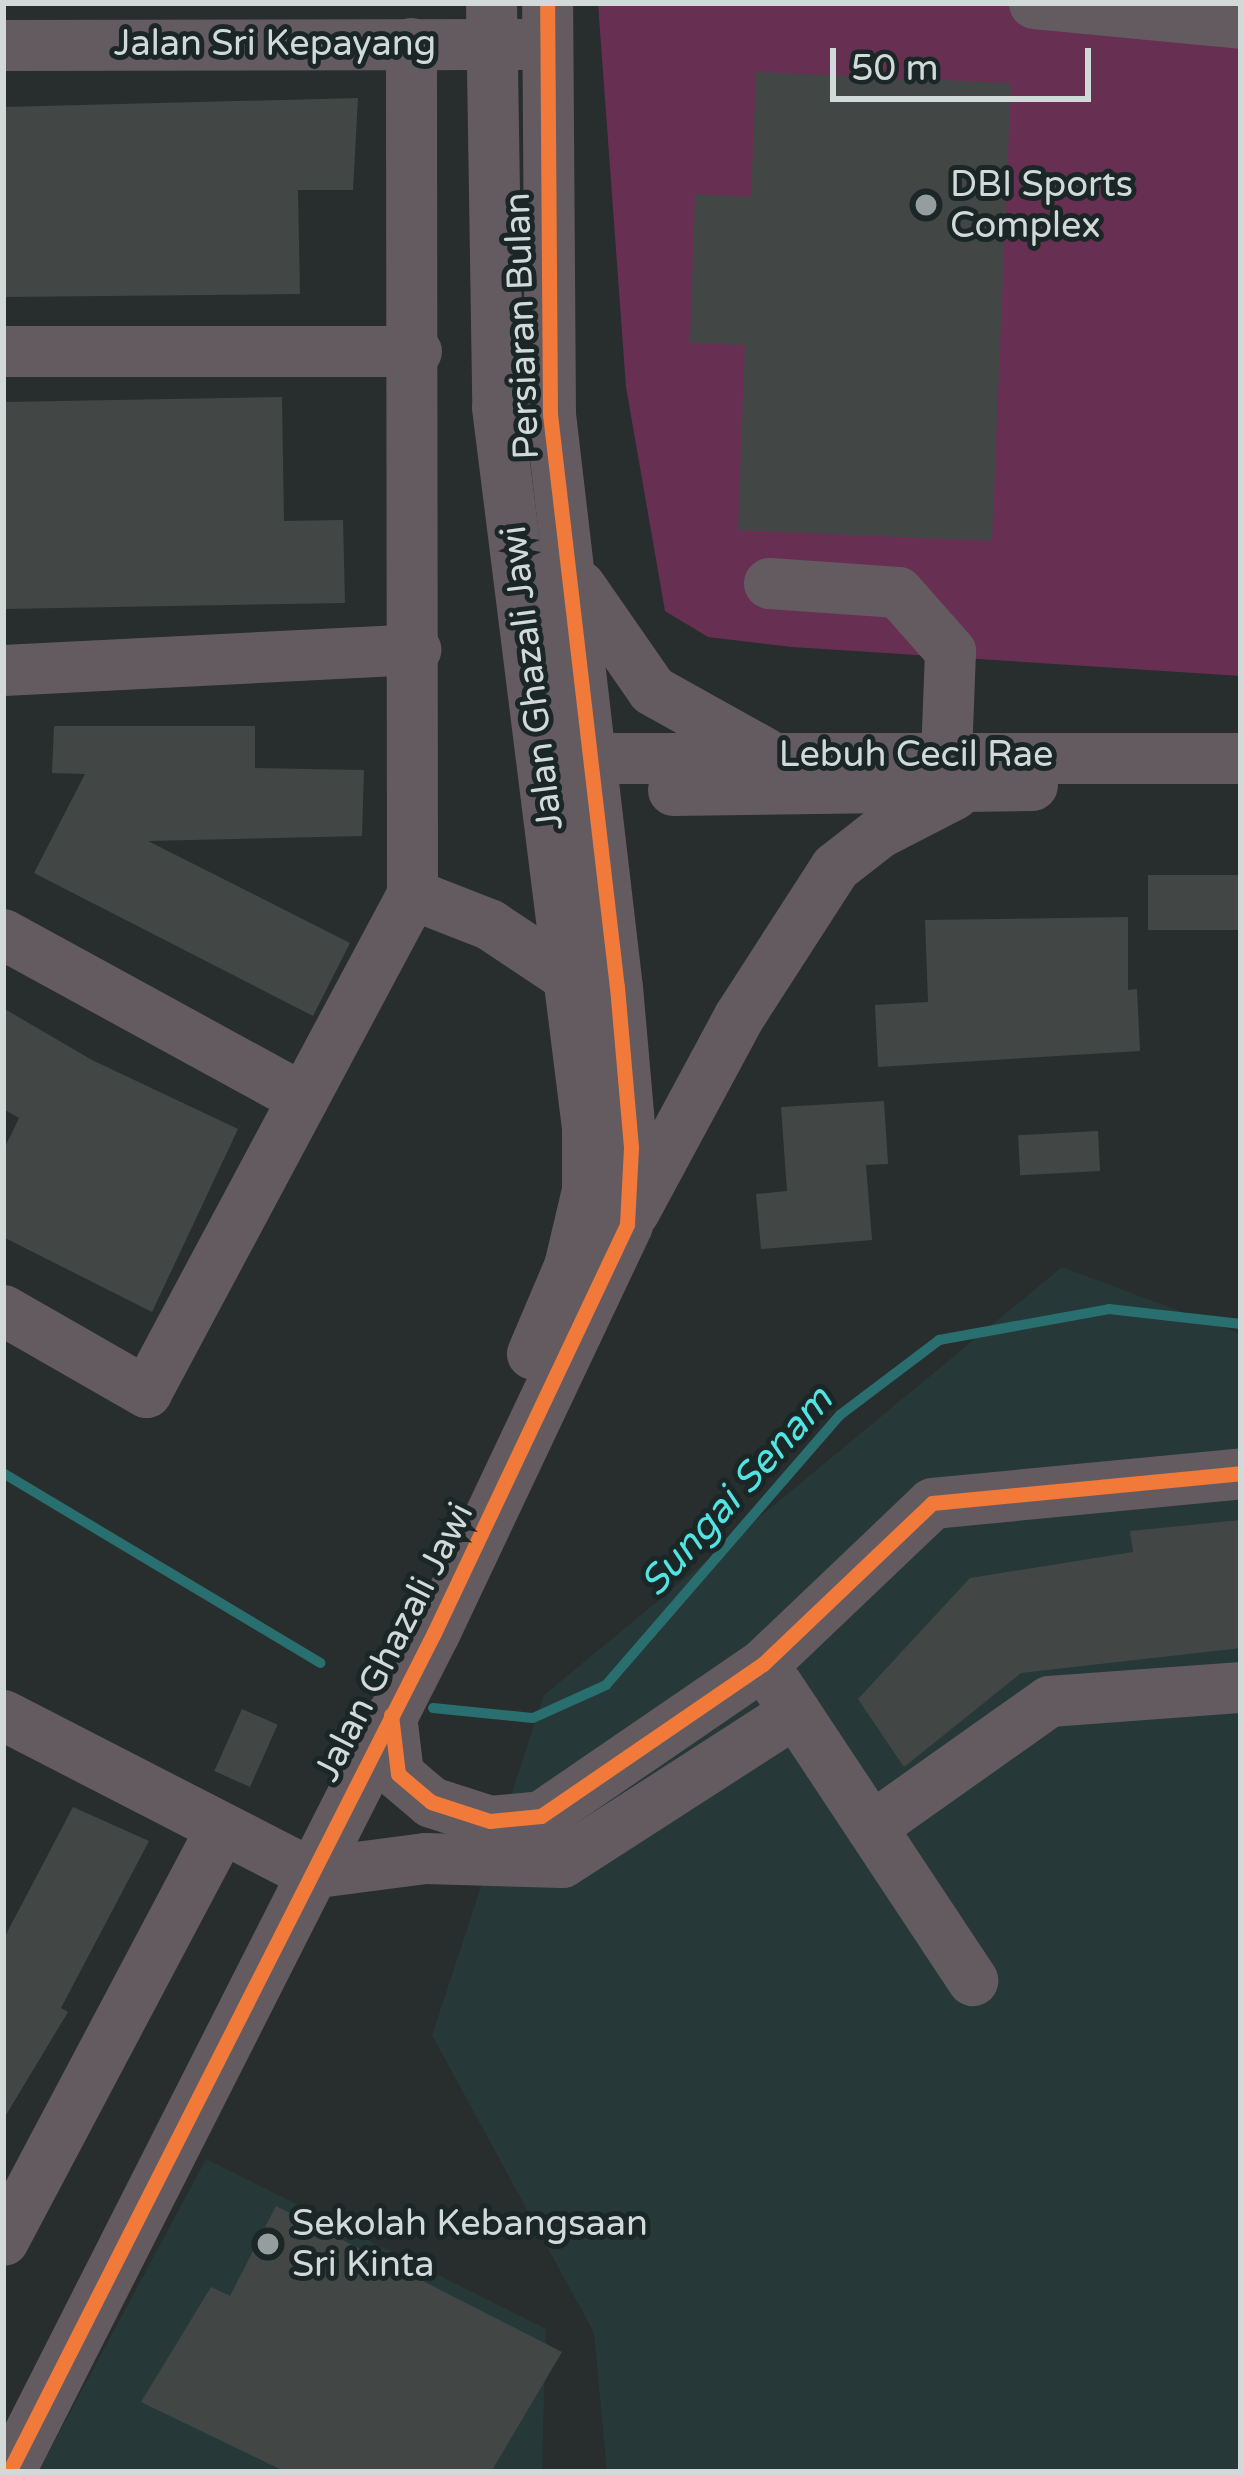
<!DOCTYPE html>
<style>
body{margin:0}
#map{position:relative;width:1244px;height:2475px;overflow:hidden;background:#282d2d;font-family:"Varela Round",sans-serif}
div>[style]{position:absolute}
.built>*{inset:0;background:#263838}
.green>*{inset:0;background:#673053}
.stream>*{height:10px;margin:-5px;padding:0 5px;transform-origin:5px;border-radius:5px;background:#296f6f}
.building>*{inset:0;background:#424746;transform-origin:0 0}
.minor>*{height:51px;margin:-25.5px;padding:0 25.5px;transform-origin:25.5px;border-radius:25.5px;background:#645b61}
.cycleway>*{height:15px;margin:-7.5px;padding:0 7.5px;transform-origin:7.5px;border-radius:7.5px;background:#f17a3a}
.dots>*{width:33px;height:33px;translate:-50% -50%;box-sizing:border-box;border:6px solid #1b2626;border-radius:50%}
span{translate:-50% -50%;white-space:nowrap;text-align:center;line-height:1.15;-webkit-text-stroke:10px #1b2626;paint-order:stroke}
.street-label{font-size:36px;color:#d2d9d9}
.poi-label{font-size:36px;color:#d2d9d9}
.left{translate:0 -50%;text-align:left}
.water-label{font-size:39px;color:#52e3e3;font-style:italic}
.frame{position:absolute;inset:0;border:6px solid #d2d9d9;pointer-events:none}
.scale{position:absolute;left:830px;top:48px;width:261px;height:54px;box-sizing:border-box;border:6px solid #d2d9d9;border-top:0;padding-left:15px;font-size:36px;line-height:42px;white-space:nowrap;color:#d2d9d9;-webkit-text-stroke:9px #1b2626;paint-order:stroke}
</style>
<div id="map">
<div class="built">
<div style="clip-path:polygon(1062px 1267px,1241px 1334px,1241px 2472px,607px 2472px,594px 2333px,432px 2035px,544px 1695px)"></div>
<div style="clip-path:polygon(206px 2159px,546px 2329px,542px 2472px,38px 2472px)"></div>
</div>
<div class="green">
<div style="clip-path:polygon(598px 3px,1241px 3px,1241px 676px,792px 647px,708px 637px,665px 611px,626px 387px)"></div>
</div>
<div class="stream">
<div style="left:3px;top:1473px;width:370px;rotate:30.9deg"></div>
<div style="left:433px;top:1708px;width:100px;rotate:5.7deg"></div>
<div style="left:533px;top:1718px;width:80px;rotate:-24.3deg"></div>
<div style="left:606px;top:1685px;width:357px;rotate:-49.1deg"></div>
<div style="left:840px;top:1415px;width:124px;rotate:-37.1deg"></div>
<div style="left:939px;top:1340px;width:173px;rotate:-10.3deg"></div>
<div style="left:1109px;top:1309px;width:133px;rotate:6.5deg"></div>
</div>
<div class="building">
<div style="clip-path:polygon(756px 72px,1011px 83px,992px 541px,738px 530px,745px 345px,690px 343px,695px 194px,751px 197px)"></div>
<div style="clip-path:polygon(358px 98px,353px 190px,298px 190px,300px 294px,3px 297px,3px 107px)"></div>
<div style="clip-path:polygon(282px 397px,284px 521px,343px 520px,345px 603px,3px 609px,3px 402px)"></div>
<div style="clip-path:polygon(54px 726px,255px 726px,255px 768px,364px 770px,362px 836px,148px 841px,350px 943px,313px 1016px,34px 873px,85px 774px,52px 773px)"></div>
<div style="left:1241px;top:875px;width:55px;height:93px;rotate:90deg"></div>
<div style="clip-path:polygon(1128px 917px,1128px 990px,1137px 989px,1140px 1051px,878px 1067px,875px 1005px,928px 1002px,925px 920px)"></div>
<div style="clip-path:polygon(3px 1008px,92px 1060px,238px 1129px,152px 1312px,3px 1237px,3px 1151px,19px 1118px,3px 1109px)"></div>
<div style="clip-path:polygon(884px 1101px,888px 1164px,866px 1165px,872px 1240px,761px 1249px,756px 1194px,787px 1191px,781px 1107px)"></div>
<div style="left:1098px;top:1131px;width:40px;height:80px;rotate:87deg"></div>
<div style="clip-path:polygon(1241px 1520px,1241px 1648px,1021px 1673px,904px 1767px,858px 1699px,970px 1578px,1133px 1552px,1130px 1531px)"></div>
<div style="left:242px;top:1709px;width:39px;height:68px;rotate:24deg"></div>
<div style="clip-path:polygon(73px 1807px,149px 1841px,61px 2008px,68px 2012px,3px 2120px,3px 1940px)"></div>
<div style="clip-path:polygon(276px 2206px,562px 2352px,491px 2472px,286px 2472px,141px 2402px,211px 2287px,230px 2296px)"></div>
</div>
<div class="minor">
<div style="left:491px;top:3px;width:404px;rotate:89.1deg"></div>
<div style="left:497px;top:407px;width:727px;rotate:82.88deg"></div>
<div style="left:587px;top:1128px;width:62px;rotate:90deg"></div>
<div style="left:587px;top:1190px;width:78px;rotate:103.3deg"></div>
<div style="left:569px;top:1266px;width:95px;rotate:113deg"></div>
<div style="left:1034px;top:3px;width:208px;rotate:5.5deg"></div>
<div style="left:3px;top:45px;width:521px;rotate:-0.11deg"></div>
<div style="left:3px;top:351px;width:413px"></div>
<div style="left:769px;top:583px;width:129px;rotate:4deg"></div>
<div style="left:898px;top:592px;width:79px;rotate:48.6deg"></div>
<div style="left:950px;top:651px;width:104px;rotate:92.2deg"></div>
<div style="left:580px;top:586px;width:126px;rotate:55.3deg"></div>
<div style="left:652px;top:690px;width:129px;rotate:29.1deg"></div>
<div style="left:3px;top:670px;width:413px;rotate:-2.9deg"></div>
<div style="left:591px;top:758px;width:650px"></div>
<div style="left:673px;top:790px;width:359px;rotate:-0.8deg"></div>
<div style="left:412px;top:894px;width:83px;rotate:21.3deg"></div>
<div style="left:489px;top:924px;width:97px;rotate:33.7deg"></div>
<div style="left:3px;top:934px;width:342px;rotate:28.7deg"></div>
<div style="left:634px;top:1211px;width:221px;rotate:-61.7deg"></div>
<div style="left:739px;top:1016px;width:177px;rotate:-57.2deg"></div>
<div style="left:835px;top:867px;width:57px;rotate:-37.9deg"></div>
<div style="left:880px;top:832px;width:83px;rotate:-27.2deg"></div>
<div style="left:3px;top:1310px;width:165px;rotate:29.8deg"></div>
<div style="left:146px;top:1392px;width:565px;rotate:-61.89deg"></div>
<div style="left:412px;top:894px;width:851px;rotate:-90.07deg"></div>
<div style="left:777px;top:1685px;width:354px;rotate:56.5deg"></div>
<div style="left:3px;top:1715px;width:345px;rotate:27.2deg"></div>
<div style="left:391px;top:1715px;width:59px;rotate:83.2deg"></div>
<div style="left:398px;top:1774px;width:43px;rotate:40.3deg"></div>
<div style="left:431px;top:1802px;width:62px;rotate:17.9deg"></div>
<div style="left:490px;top:1821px;width:51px;rotate:-5.6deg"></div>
<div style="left:541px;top:1816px;width:269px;rotate:-34.4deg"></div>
<div style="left:763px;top:1664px;width:233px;rotate:-43.6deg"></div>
<div style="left:932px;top:1503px;width:310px;rotate:-5.5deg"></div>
<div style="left:871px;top:1827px;width:218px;rotate:-35.3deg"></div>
<div style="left:1049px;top:1701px;width:193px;rotate:-4.2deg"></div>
<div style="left:310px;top:1873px;width:116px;rotate:-7.4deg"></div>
<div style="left:425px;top:1858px;width:137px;rotate:1.7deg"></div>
<div style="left:562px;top:1862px;width:277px;rotate:-32.8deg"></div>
<div style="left:3px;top:2240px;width:466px;rotate:-62.1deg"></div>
<div style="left:9px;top:2472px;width:941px;rotate:-63.14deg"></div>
<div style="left:434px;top:1633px;width:452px;rotate:-64.7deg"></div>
<div style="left:627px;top:1224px;width:77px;rotate:-87deg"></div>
<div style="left:631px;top:1147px;width:160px;rotate:-95deg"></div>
<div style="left:617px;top:988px;width:578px;rotate:-96.66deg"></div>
<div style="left:550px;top:414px;width:411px;rotate:-90.4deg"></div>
</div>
<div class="cycleway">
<div style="left:391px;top:1715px;width:59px;rotate:83.2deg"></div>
<div style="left:398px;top:1774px;width:43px;rotate:40.3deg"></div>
<div style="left:431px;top:1802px;width:62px;rotate:17.9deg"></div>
<div style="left:490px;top:1821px;width:51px;rotate:-5.6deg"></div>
<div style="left:541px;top:1816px;width:269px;rotate:-34.4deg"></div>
<div style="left:763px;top:1664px;width:233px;rotate:-43.6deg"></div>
<div style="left:932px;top:1503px;width:310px;rotate:-5.5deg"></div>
<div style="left:9px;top:2472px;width:941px;rotate:-63.14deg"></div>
<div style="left:434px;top:1633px;width:452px;rotate:-64.7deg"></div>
<div style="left:627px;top:1224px;width:77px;rotate:-87deg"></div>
<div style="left:631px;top:1147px;width:160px;rotate:-95deg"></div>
<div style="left:617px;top:988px;width:578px;rotate:-96.66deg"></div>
<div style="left:550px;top:414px;width:411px;rotate:-90.4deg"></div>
</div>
<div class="dots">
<div style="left:926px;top:205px;background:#969d9d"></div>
<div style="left:268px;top:2244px;background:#969d9d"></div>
</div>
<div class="street-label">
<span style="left:275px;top:44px">Jalan Sri Kepayang</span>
<span style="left:522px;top:326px;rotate:-92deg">Persiaran Bulan</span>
<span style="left:532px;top:678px;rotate:-97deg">Jalan Ghazali Jawi</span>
<span style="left:916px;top:755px">Lebuh Cecil Rae</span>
<span style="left:394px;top:1642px;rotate:-63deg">Jalan Ghazali Jawi</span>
</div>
<div class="poi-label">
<span class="left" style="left:950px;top:205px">DBI Sports<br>Complex</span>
<span class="left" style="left:292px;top:2244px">Sekolah Kebangsaan<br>Sri Kinta</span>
</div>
<div class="water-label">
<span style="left:737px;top:1492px;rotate:-48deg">Sungai Senam</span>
</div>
<div class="frame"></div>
<div class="scale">50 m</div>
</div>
